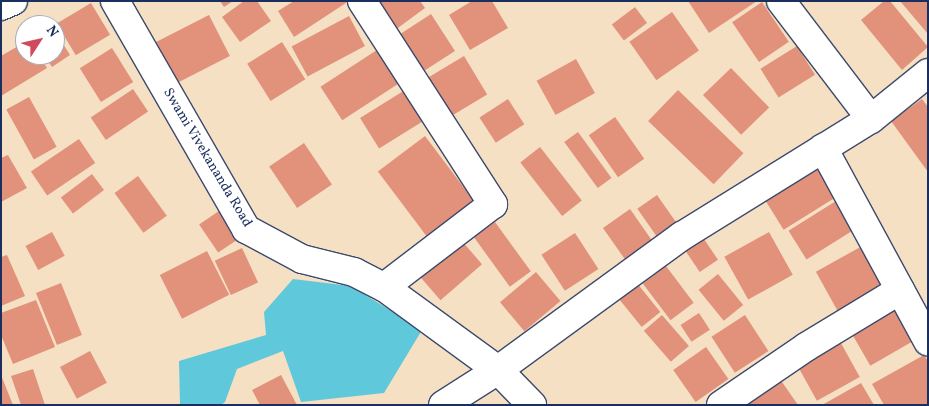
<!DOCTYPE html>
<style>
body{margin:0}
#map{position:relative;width:929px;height:406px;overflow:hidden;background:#f5e0c4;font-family:Vollkorn,serif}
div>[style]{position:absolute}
.water>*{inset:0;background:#60c8db}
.building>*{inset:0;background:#e2917b;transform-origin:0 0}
.roads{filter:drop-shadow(1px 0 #3c4a6d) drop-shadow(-1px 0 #3c4a6d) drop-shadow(0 1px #3c4a6d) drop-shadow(0 -1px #3c4a6d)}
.minor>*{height:28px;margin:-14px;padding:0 14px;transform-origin:14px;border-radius:14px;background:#fff}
span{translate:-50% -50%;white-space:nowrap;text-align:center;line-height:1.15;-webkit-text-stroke:4.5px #fff;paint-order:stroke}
.street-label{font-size:14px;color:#1b2f5e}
.frame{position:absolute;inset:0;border:2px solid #1b2f5e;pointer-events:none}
.north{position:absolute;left:15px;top:15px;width:50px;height:50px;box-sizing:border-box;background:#fff;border:1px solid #a4acbf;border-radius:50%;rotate:55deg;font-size:14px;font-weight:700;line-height:20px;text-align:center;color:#1b2f5e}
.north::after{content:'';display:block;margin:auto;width:18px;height:22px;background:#d1495b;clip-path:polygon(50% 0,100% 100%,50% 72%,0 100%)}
</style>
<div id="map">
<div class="water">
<div style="clip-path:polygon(293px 279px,351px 286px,422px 330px,384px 393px,301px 402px,283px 351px,237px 369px,225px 402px,221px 405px,180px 405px,179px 361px,266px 335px,264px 312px)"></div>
</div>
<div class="building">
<div style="clip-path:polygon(220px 1px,233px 1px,224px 7px)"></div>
<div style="clip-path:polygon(244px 1px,257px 1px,271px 21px,240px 42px,222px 17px)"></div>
<div style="clip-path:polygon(294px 1px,349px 1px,294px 37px,278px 11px)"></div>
<div style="clip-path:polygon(369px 1px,420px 1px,425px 8px,391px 33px)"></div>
<div style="clip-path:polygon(472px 1px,492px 1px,508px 28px,470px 50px,449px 15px)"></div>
<div style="clip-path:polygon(688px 1px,757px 1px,709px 33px)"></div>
<div style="clip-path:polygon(884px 1px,890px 1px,928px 47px,902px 70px,861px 20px)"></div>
<div style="clip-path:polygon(900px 1px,928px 1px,928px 34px)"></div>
<div style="left:762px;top:2px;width:48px;height:36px;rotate:56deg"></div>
<div style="left:91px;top:3px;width:37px;height:40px;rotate:59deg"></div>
<div style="left:635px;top:7px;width:20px;height:29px;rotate:53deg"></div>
<div style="left:672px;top:12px;width:47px;height:52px;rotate:55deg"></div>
<div style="left:431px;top:14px;width:44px;height:44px;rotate:57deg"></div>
<div style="left:209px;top:15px;width:46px;height:66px;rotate:63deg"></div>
<div style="left:349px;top:16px;width:34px;height:65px;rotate:62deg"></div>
<div style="clip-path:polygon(55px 31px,70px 55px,52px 67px,44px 55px,55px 55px)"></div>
<div style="clip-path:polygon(25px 42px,25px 55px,39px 55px,47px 68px,1px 96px,1px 56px)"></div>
<div style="left:282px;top:42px;width:44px;height:41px;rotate:58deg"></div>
<div style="left:797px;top:46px;width:34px;height:43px;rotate:58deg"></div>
<div style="left:112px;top:48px;width:40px;height:38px;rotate:58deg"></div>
<div style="left:380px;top:48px;width:40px;height:71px;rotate:57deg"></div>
<div style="left:464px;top:56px;width:45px;height:49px;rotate:59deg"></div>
<div style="left:576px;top:59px;width:39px;height:45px;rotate:61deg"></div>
<div style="left:731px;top:68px;width:55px;height:39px;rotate:46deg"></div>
<div style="left:133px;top:89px;width:27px;height:51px;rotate:56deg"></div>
<div style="left:405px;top:90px;width:36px;height:53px;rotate:58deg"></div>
<div style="left:678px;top:90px;width:91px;height:43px;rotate:44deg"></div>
<div style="left:29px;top:97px;width:57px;height:26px;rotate:61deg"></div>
<div style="left:508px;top:99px;width:30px;height:34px;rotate:57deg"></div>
<div style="clip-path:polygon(922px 99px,928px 107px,928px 172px,891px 121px)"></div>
<div style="left:615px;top:117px;width:51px;height:32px;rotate:55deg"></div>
<div style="left:578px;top:132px;width:57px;height:17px;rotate:54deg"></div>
<div style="left:425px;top:136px;width:82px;height:59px;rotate:53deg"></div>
<div style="left:79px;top:139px;width:29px;height:58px;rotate:56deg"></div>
<div style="left:304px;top:143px;width:50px;height:42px;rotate:56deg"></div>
<div style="left:540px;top:147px;width:68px;height:25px;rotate:52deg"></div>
<div style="clip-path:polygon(8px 155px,27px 188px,1px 202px,1px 158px)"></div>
<div style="left:815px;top:163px;width:40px;height:62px;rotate:58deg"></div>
<div style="left:92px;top:174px;width:20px;height:39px;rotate:53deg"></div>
<div style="left:138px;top:176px;width:49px;height:29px;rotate:54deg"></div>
<div style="left:657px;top:195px;width:40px;height:24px;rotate:55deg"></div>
<div style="left:836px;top:201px;width:34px;height:56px;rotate:58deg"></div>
<div style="left:630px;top:209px;width:42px;height:33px;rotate:55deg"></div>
<div style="left:219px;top:211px;width:34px;height:24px;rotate:56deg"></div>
<div style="left:495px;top:222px;width:61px;height:26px;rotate:54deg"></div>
<div style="left:52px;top:232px;width:27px;height:30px;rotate:62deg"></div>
<div style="left:769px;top:232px;width:49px;height:51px;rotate:61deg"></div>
<div style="left:575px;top:233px;width:43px;height:40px;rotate:57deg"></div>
<div style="left:704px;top:239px;width:25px;height:22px;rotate:56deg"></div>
<div style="left:461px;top:240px;width:32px;height:55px;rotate:49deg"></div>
<div style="left:864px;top:245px;width:46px;height:55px;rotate:61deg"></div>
<div style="left:242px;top:248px;width:38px;height:30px;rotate:65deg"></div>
<div style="left:207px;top:251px;width:49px;height:53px;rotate:63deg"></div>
<div style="clip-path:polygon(7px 255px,25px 296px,1px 306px,1px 257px)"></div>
<div style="left:666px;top:266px;width:46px;height:29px;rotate:53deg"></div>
<div style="left:536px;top:272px;width:38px;height:47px;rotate:50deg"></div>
<div style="left:718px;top:274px;width:40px;height:25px;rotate:51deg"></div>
<div style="left:632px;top:277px;width:45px;height:24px;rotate:51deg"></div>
<div style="left:61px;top:283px;width:56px;height:27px;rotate:68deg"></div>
<div style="clip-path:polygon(36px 300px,55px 347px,13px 364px,1px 335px,1px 313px)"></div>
<div style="left:893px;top:303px;width:43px;height:51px;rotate:60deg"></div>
<div style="left:699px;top:313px;width:20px;height:22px;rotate:57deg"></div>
<div style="left:662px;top:315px;width:41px;height:24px;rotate:49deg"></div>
<div style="left:745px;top:315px;width:43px;height:40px;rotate:57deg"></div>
<div style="left:837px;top:336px;width:47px;height:49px;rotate:61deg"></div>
<div style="left:706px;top:347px;width:39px;height:40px;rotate:55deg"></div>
<div style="left:90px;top:351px;width:36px;height:34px;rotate:62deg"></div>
<div style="clip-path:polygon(924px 355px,928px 361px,928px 405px,884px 405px,872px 384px)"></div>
<div style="clip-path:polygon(33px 369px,45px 405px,21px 405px,11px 376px)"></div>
<div style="clip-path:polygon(1px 375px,13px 405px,1px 405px)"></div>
<div style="clip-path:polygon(281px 375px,297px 405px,260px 405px,252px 390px)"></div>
<div style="clip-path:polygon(780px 379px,798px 405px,747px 405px,745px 403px)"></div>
<div style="clip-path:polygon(861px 383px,874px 405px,822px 405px)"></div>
</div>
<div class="roads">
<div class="minor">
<div style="left:115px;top:1px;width:263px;rotate:60.1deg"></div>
<div style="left:246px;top:229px;width:64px;rotate:28.2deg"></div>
<div style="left:302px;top:259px;width:54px;rotate:14deg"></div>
<div style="left:354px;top:272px;width:34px;rotate:27deg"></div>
<div style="left:384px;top:287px;width:141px;rotate:36.1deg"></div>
<div style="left:498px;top:370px;width:49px;rotate:45.8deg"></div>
<div style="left:362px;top:1px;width:242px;rotate:57.2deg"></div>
<div style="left:493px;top:204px;width:137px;rotate:142.7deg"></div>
<div style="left:781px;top:1px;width:148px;rotate:52.7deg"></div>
<div style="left:1px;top:6px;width:13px;rotate:-23deg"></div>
<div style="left:823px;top:148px;width:220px;rotate:61.5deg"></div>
<div style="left:443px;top:405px;width:65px;rotate:-32.5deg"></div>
<div style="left:498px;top:370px;width:228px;rotate:-36.1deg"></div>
<div style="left:682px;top:236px;width:222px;rotate:-31.8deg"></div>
<div style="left:871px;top:119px;width:73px;rotate:-38.9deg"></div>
<div style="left:721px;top:405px;width:103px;rotate:-34.3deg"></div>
<div style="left:806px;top:347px;width:110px;rotate:-31.2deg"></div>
</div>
</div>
<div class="street-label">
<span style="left:207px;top:158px;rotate:59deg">Swami Vivekananda Road</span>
</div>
<div class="frame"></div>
<div class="north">N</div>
</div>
